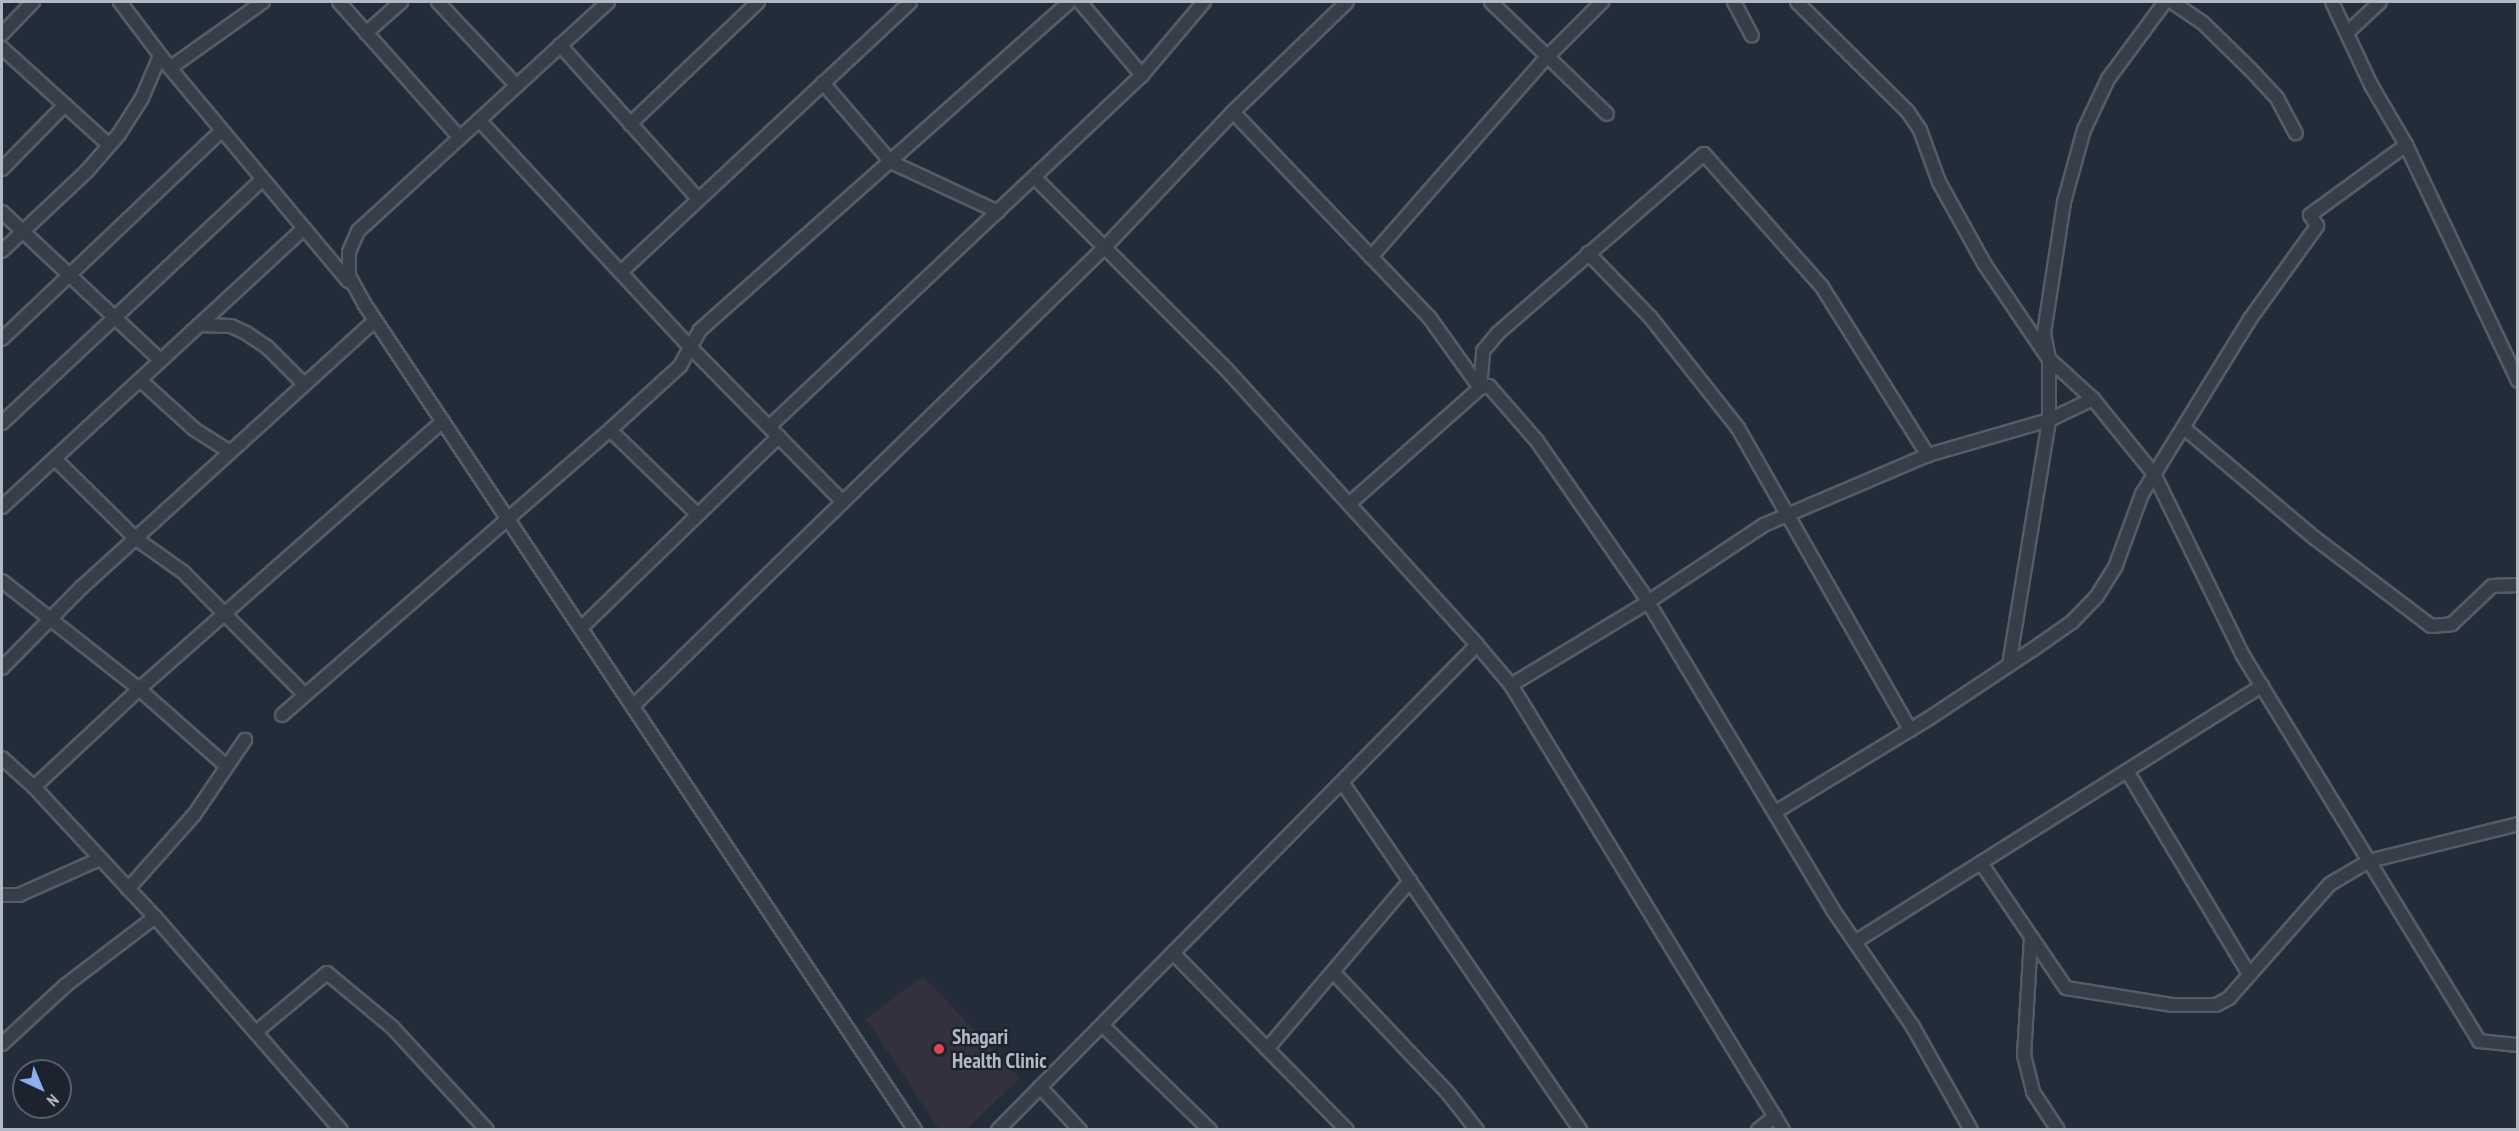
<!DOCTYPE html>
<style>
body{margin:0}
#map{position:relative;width:2519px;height:1131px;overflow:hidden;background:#232c39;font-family:"PT Sans Narrow",sans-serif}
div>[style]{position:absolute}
.medical>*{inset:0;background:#33313e}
.roads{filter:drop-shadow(2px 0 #555c67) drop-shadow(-2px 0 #555c67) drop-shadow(0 2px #555c67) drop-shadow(0 -2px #555c67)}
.street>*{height:12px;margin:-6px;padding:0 6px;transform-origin:6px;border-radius:6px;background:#373e49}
.dots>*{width:16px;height:16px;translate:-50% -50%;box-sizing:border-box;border:3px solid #1c232e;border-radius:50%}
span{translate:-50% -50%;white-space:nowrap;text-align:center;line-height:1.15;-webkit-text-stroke:4.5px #1c232e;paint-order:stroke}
.poi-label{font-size:21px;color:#b2b9c5;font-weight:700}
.left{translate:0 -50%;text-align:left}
.frame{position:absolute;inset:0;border:3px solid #b2b9c5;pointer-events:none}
.north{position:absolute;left:12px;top:1059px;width:60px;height:60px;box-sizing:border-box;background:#1c232e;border:2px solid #585f6a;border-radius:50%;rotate:136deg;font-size:16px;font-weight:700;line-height:24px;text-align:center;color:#b2b9c5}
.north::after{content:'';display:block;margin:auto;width:21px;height:27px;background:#8caff0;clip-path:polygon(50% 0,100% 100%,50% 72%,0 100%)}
</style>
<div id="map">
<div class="medical">
<div style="clip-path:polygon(923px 976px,1020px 1078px,967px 1129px,939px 1129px,866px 1019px)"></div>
</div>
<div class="roads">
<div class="street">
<div style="left:120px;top:2px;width:83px;rotate:52.9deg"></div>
<div style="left:170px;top:68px;width:278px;rotate:50.1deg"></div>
<div style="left:339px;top:2px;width:182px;rotate:48.3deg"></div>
<div style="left:438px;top:2px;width:115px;rotate:46.8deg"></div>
<div style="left:608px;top:2px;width:339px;rotate:137.5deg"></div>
<div style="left:358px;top:231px;width:23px;rotate:113deg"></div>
<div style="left:349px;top:252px;width:24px;rotate:90deg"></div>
<div style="left:349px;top:276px;width:33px;rotate:61deg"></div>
<div style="left:365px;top:305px;width:992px;rotate:56.31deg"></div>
<div style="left:1080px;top:2px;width:96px;rotate:49.7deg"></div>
<div style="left:1491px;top:2px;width:161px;rotate:44deg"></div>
<div style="left:1734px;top:2px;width:38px;rotate:62deg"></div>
<div style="left:1797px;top:2px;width:156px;rotate:44.7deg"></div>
<div style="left:1908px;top:112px;width:22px;rotate:56deg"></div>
<div style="left:1920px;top:130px;width:55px;rotate:69.9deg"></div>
<div style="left:1939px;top:182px;width:95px;rotate:61deg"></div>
<div style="left:1985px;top:265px;width:114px;rotate:55.8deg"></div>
<div style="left:2049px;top:359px;width:59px;rotate:42.3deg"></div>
<div style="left:2093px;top:399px;width:97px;rotate:50.9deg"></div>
<div style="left:2154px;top:474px;width:200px;rotate:63.9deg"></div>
<div style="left:2242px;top:654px;width:454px;rotate:58.5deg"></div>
<div style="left:2479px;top:1041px;width:39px;rotate:6deg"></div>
<div style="left:2172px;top:2px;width:37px;rotate:34deg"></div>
<div style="left:2203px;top:23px;width:67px;rotate:44.4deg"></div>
<div style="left:2251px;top:70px;width:38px;rotate:47deg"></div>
<div style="left:2277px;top:98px;width:40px;rotate:62deg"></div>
<div style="left:2332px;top:2px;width:92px;rotate:64.8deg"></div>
<div style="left:2371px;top:85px;width:69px;rotate:59.7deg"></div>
<div style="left:2406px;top:145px;width:261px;rotate:64.6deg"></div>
<div style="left:366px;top:33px;width:47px;rotate:-41.5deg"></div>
<div style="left:2347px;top:33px;width:45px;rotate:-43.2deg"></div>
<div style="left:2px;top:34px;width:45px;rotate:-45.9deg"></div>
<div style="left:560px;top:45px;width:207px;rotate:48.1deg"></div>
<div style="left:2px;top:48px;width:144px;rotate:42.2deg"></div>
<div style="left:170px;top:68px;width:114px;rotate:-35.4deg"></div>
<div style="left:823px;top:83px;width:104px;rotate:49.3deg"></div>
<div style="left:891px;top:162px;width:118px;rotate:25deg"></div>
<div style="left:1233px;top:112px;width:284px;rotate:46.3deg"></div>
<div style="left:1429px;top:317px;width:87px;rotate:54.3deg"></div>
<div style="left:1480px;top:388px;width:9px;rotate:-13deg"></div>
<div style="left:1489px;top:386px;width:73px;rotate:48.9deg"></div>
<div style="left:1537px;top:441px;width:184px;rotate:55.2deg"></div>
<div style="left:1642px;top:592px;width:371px;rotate:59deg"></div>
<div style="left:1833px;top:910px;width:142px;rotate:55.6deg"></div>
<div style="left:1913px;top:1027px;width:118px;rotate:60.6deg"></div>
<div style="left:479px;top:120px;width:313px;rotate:47.1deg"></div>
<div style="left:692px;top:349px;width:214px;rotate:45.4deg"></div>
<div style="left:630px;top:124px;width:177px;rotate:-43.6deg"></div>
<div style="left:2px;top:169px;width:90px;rotate:-45.5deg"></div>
<div style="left:1034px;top:177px;width:273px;rotate:45deg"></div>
<div style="left:1227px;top:370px;width:372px;rotate:47.7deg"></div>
<div style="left:2px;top:212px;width:216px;rotate:43.1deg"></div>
<div style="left:2px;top:251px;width:117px;rotate:-43.3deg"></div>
<div style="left:87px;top:171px;width:49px;rotate:-49.1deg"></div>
<div style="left:119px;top:134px;width:43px;rotate:-57.4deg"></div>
<div style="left:142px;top:98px;width:46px;rotate:-66.8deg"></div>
<div style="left:1588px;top:253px;width:91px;rotate:45.9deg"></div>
<div style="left:1651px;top:318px;width:140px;rotate:51.7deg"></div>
<div style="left:1738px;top:428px;width:348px;rotate:60.3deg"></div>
<div style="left:1371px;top:257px;width:266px;rotate:-48.7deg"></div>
<div style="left:1547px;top:57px;width:78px;rotate:-45deg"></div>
<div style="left:622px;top:271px;width:394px;rotate:-43deg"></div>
<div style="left:199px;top:325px;width:32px;rotate:2deg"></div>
<div style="left:231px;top:326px;width:17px;rotate:25deg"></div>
<div style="left:246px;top:333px;width:25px;rotate:34deg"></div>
<div style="left:267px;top:347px;width:52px;rotate:45deg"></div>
<div style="left:2px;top:339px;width:302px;rotate:-43.5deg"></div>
<div style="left:140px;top:380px;width:73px;rotate:42.2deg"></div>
<div style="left:194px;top:429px;width:43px;rotate:32.6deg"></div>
<div style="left:2px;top:423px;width:356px;rotate:-43.1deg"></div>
<div style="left:770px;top:426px;width:511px;rotate:-43.34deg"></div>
<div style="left:1142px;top:75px;width:96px;rotate:-49.7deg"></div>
<div style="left:2184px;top:428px;width:172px;rotate:40.1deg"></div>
<div style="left:2316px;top:539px;width:144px;rotate:37.1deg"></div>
<div style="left:2431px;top:626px;width:21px;rotate:-5deg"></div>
<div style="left:2452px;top:624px;width:55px;rotate:-43.5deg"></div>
<div style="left:2492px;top:586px;width:26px;rotate:-2deg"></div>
<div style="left:610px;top:430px;width:121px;rotate:44deg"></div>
<div style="left:55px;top:459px;width:112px;rotate:44.6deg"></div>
<div style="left:135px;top:538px;width:59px;rotate:35.3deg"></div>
<div style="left:183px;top:572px;width:173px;rotate:45.2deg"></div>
<div style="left:1349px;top:504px;width:175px;rotate:-41.5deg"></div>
<div style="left:1480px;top:388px;width:37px;rotate:-85deg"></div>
<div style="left:1483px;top:351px;width:23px;rotate:-50deg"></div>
<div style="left:1498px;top:333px;width:273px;rotate:-41deg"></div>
<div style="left:1704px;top:154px;width:178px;rotate:48.4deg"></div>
<div style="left:1822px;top:287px;width:199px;rotate:57.8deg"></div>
<div style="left:2px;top:507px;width:411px;rotate:-42.7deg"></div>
<div style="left:2px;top:581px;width:174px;rotate:38.2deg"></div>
<div style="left:139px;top:689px;width:116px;rotate:41.5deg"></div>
<div style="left:582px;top:627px;width:274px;rotate:-44.1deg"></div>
<div style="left:2009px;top:665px;width:248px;rotate:-80.7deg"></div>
<div style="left:2049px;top:420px;width:61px;rotate:-90deg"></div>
<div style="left:2049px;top:359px;width:26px;rotate:-101deg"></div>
<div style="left:2044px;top:333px;width:133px;rotate:-81.3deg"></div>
<div style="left:2064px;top:202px;width:75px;rotate:-74.5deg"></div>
<div style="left:2084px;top:130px;width:56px;rotate:-64.8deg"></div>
<div style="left:2108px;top:79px;width:96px;rotate:-53.5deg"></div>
<div style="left:2px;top:668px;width:114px;rotate:-45.4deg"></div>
<div style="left:82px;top:587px;width:396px;rotate:-42.3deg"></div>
<div style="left:1511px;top:685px;width:160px;rotate:-31.2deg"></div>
<div style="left:1648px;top:602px;width:139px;rotate:-33.6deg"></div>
<div style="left:1764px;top:525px;width:178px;rotate:-23.1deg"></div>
<div style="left:1928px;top:455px;width:126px;rotate:-16.1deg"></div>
<div style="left:2049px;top:420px;width:49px;rotate:-25.5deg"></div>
<div style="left:634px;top:705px;width:656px;rotate:-44.2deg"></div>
<div style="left:1104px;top:248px;width:187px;rotate:-46.5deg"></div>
<div style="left:1233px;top:112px;width:158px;rotate:-44deg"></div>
<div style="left:282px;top:715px;width:435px;rotate:-41deg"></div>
<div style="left:610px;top:430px;width:95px;rotate:-42.4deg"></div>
<div style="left:680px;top:366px;width:41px;rotate:-60.9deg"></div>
<div style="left:700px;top:330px;width:494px;rotate:-41.6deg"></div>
<div style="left:2px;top:758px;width:43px;rotate:42.2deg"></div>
<div style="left:34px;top:787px;width:178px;rotate:47.1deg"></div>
<div style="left:155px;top:917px;width:283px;rotate:48.9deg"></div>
<div style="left:2127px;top:771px;width:237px;rotate:59deg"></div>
<div style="left:1342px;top:782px;width:422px;rotate:55.6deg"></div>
<div style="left:34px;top:787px;width:144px;rotate:-43deg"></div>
<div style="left:139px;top:689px;width:405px;rotate:-41.4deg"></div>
<div style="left:1777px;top:811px;width:177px;rotate:-31.4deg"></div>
<div style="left:1928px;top:719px;width:125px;rotate:-33.6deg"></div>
<div style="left:2032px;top:650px;width:49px;rotate:-35deg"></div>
<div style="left:2072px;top:622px;width:36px;rotate:-46deg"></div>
<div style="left:2097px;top:596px;width:36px;rotate:-58deg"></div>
<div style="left:2116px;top:565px;width:76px;rotate:-69.9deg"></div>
<div style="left:2142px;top:494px;width:206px;rotate:-58.3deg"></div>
<div style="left:2250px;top:319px;width:115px;rotate:-54.2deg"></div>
<div style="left:2317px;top:226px;width:13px;rotate:-122deg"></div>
<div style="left:2310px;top:215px;width:119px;rotate:-36.1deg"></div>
<div style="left:1981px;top:863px;width:151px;rotate:55.8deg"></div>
<div style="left:2066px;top:988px;width:107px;rotate:9.1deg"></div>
<div style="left:2172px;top:1005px;width:44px"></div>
<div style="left:2216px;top:1005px;width:15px;rotate:-28deg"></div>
<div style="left:2229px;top:998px;width:152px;rotate:-48.5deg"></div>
<div style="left:2330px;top:884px;width:45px;rotate:-30.5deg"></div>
<div style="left:2369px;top:861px;width:154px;rotate:-13.9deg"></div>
<div style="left:128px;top:889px;width:99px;rotate:-48.3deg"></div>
<div style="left:194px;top:815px;width:91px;rotate:-55.8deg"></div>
<div style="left:2px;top:895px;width:17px"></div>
<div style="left:19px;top:895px;width:89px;rotate:-24deg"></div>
<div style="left:2031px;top:938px;width:117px;rotate:93.4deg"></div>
<div style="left:2024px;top:1055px;width:38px;rotate:76deg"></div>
<div style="left:2033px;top:1092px;width:45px;rotate:56.7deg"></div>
<div style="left:1855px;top:942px;width:481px;rotate:-32.2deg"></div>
<div style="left:1173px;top:953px;width:248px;rotate:45.5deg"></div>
<div style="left:1333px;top:972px;width:166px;rotate:46.5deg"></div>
<div style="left:1447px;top:1092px;width:48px;rotate:51.7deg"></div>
<div style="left:1102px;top:1025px;width:151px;rotate:44.2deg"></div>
<div style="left:256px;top:1032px;width:92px;rotate:-39.7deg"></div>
<div style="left:327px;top:973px;width:85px;rotate:39.7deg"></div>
<div style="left:392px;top:1027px;width:140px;rotate:47.3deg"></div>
<div style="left:2px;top:1044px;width:87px;rotate:-42.7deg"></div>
<div style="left:66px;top:985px;width:112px;rotate:-37.4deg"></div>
<div style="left:1267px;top:1049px;width:221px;rotate:-49.6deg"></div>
<div style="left:1040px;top:1087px;width:59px;rotate:47.1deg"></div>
<div style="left:998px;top:1130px;width:682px;rotate:-45.36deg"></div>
<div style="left:1477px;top:645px;width:52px;rotate:49.6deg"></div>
<div style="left:1511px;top:685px;width:522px;rotate:58.57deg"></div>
<div style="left:1758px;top:1130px;width:22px;rotate:-39deg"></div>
</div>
</div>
<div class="dots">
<div style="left:939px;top:1049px;background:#e0444e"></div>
</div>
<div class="poi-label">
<span class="left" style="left:952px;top:1049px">Shagari<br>Health Clinic</span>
</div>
<div class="frame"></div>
<div class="north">N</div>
</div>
